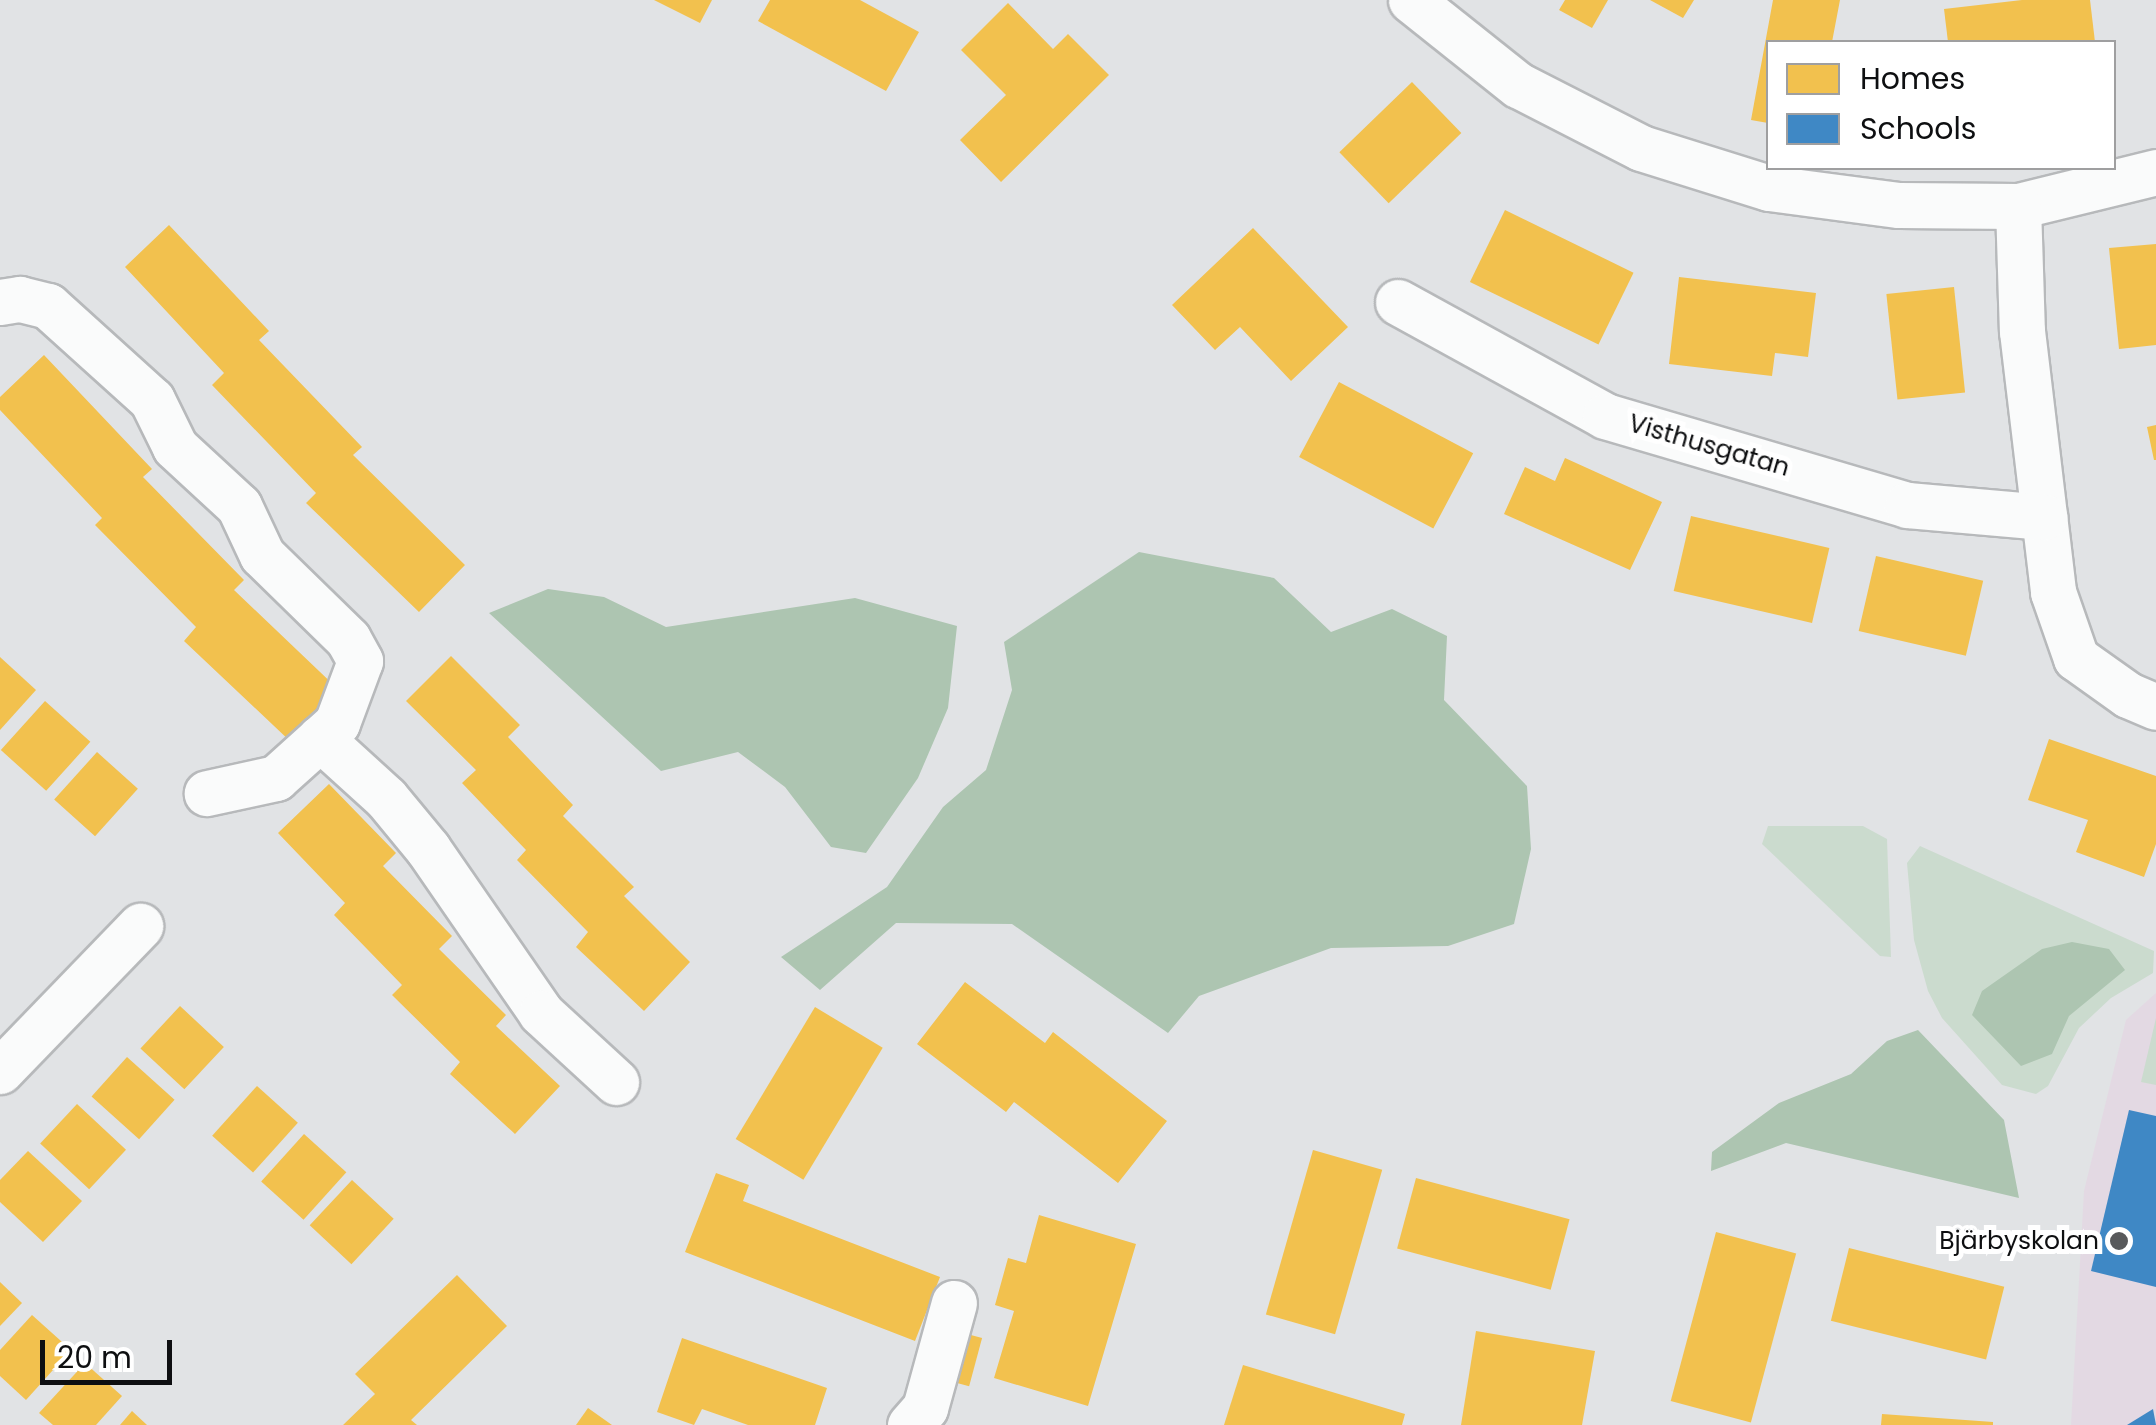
<!DOCTYPE html>
<meta charset="utf-8">
<style>
body{margin:0}
#map{position:relative;width:2156px;height:1425px;overflow:hidden;background:#e1e3e5;font-family:Poppins,sans-serif}
div>[style]{position:absolute}
.industrial>*{inset:0;background:#e3d9e3}
.green>*{inset:0;background:#cbdbce}
.forest>*{inset:0;background:#adc5b1}
.homes>*{inset:0;background:#f2c14e;transform-origin:0 0}
.schools>*{inset:0;background:#3f88c5}
.roads{filter:drop-shadow(2px 0 #b7b9bb) drop-shadow(-2px 0 #b7b9bb) drop-shadow(0 2px #b7b9bb) drop-shadow(0 -2px #b7b9bb)}
.minor>*{height:45px;margin:-22.5px;padding:0 22.5px;transform-origin:22.5px;border-radius:22.5px;background:#fafbfb}
.dots>*{width:28px;height:28px;translate:-50% -50%;box-sizing:border-box;border:5px solid #fff;border-radius:50%}
span{translate:-50% -50%;white-space:nowrap;text-align:center;line-height:1.15;-webkit-text-stroke:10px #fff;paint-order:stroke}
.street-label{font-size:25px;color:#0e0f11}
.poi-label{font-size:25px;color:#0e0f11}
.right{translate:-100% -50%;text-align:right}
.legend{position:absolute;left:1766px;top:40px;width:350px;height:130px;box-sizing:border-box;background:#fff;border:2px solid #9f9fa0;margin:0;padding:12px 18px;list-style:none;font-size:30px;color:#0e0f11}
.legend li{display:flex;align-items:center;gap:20px;height:50px}
.legend b{width:50px;border:2px solid #9f9fa0}
.scale{position:absolute;left:40px;top:1340px;width:132px;height:45px;box-sizing:border-box;border:5px solid #0e0f11;border-top:0;padding-left:12px;font-size:30px;line-height:35px;white-space:nowrap;color:#0e0f11;-webkit-text-stroke:8px #fff;paint-order:stroke}
</style>
<div id="map">
<div class="industrial">
<div style="clip-path:polygon(2156px 993px,2156px 1425px,2071px 1425px,2084px 1191px,2126px 1020px)"></div>
</div>
<div class="green">
<div style="clip-path:polygon(1768px 826px,1863px 826px,1887px 839px,1891px 957px,1880px 956px,1762px 844px)"></div>
<div style="clip-path:polygon(1920px 846px,2154px 951px,2153px 973px,2111px 998px,2079px 1028px,2048px 1086px,2036px 1094px,2002px 1085px,1942px 1018px,1928px 991px,1914px 940px,1907px 863px)"></div>
<div style="clip-path:polygon(2156px 1018px,2156px 1085px,2141px 1082px)"></div>
</div>
<div class="forest">
<div style="clip-path:polygon(1139px 552px,1274px 578px,1331px 632px,1392px 609px,1447px 636px,1444px 700px,1527px 786px,1531px 849px,1514px 924px,1448px 946px,1331px 948px,1199px 996px,1168px 1033px,1012px 924px,896px 923px,820px 990px,781px 957px,887px 887px,943px 807px,986px 770px,1012px 690px,1004px 642px)"></div>
<div style="clip-path:polygon(548px 589px,604px 597px,666px 627px,855px 598px,957px 626px,948px 708px,918px 778px,866px 853px,831px 847px,785px 787px,738px 752px,661px 771px,489px 613px)"></div>
<div style="clip-path:polygon(2072px 942px,2109px 949px,2125px 970px,2069px 1016px,2052px 1054px,2021px 1066px,1972px 1015px,1982px 991px,2042px 949px)"></div>
<div style="clip-path:polygon(1918px 1030px,2004px 1120px,2019px 1198px,1786px 1143px,1711px 1171px,1712px 1152px,1779px 1103px,1851px 1074px,1887px 1041px)"></div>
</div>
<div class="homes">
<div style="clip-path:polygon(654px 0,712px 0,700px 23px)"></div>
<div style="clip-path:polygon(770px 0,860px 0,919px 32px,886px 91px,758px 21px)"></div>
<div style="clip-path:polygon(1565px 0,1608px 0,1592px 28px,1559px 10px)"></div>
<div style="clip-path:polygon(1650px 0,1694px 0,1683px 18px)"></div>
<div style="clip-path:polygon(1773px 0,1840px 0,1832px 42px,1768px 42px,1768px 123px,1751px 120px)"></div>
<div style="clip-path:polygon(2022px 0,2090px 0,2095px 42px,1948px 42px,1944px 9px)"></div>
<div style="clip-path:polygon(1008px 3px,1053px 49px,1068px 34px,1109px 75px,1001px 182px,960px 140px,1006px 95px,961px 50px)"></div>
<div style="left:1412px;top:82px;width:71px;height:101px;rotate:46deg"></div>
<div style="left:1505px;top:210px;width:143px;height:80px;rotate:26deg"></div>
<div style="clip-path:polygon(169px 225px,269px 331px,259px 340px,362px 447px,353px 455px,465px 565px,419px 612px,306px 503px,316px 493px,212px 385px,224px 373px,125px 267px)"></div>
<div style="clip-path:polygon(1253px 228px,1348px 327px,1291px 381px,1240px 327px,1215px 350px,1172px 305px)"></div>
<div style="clip-path:polygon(2156px 244px,2156px 345px,2119px 349px,2109px 248px)"></div>
<div style="clip-path:polygon(1679px 277px,1816px 293px,1808px 357px,1775px 353px,1772px 376px,1669px 364px)"></div>
<div style="left:1954px;top:287px;width:106px;height:68px;rotate:84deg"></div>
<div style="clip-path:polygon(44px 355px,152px 469px,143px 477px,244px 580px,234px 590px,341px 692px,292px 743px,184px 641px,196px 627px,95px 525px,102px 518px,0 410px,0 397px)"></div>
<div style="left:1339px;top:382px;width:152px;height:85px;rotate:28deg"></div>
<div style="clip-path:polygon(2156px 425px,2156px 460px,2154px 460px,2147px 427px)"></div>
<div style="clip-path:polygon(1565px 458px,1662px 502px,1630px 570px,1504px 514px,1525px 467px,1555px 481px)"></div>
<div style="left:1691px;top:516px;width:142px;height:77px;rotate:13deg"></div>
<div style="left:1876px;top:556px;width:110px;height:77px;rotate:13deg"></div>
<div style="clip-path:polygon(451px 656px,520px 725px,508px 737px,573px 805px,563px 816px,634px 887px,624px 896px,690px 962px,644px 1011px,576px 947px,588px 932px,517px 860px,526px 850px,462px 783px,476px 770px,406px 701px)"></div>
<div style="clip-path:polygon(0 657px,36px 690px,0 730px)"></div>
<div style="left:45px;top:701px;width:61px;height:66px;rotate:42deg"></div>
<div style="clip-path:polygon(2049px 739px,2156px 776px,2156px 844px,2144px 877px,2076px 852px,2088px 820px,2028px 800px)"></div>
<div style="left:97px;top:752px;width:55px;height:64px;rotate:42deg"></div>
<div style="clip-path:polygon(329px 784px,396px 853px,383px 866px,452px 936px,439px 949px,506px 1015px,496px 1026px,560px 1086px,515px 1134px,450px 1074px,460px 1062px,392px 995px,402px 985px,334px 915px,345px 903px,278px 833px)"></div>
<div style="clip-path:polygon(965px 982px,1045px 1043px,1053px 1032px,1167px 1121px,1118px 1183px,1014px 1102px,1006px 1112px,917px 1044px)"></div>
<div style="left:180px;top:1006px;width:60px;height:58px;rotate:43deg"></div>
<div style="left:815px;top:1007px;width:79px;height:154px;rotate:31deg"></div>
<div style="left:127px;top:1057px;width:64px;height:53px;rotate:42deg"></div>
<div style="left:257px;top:1086px;width:55px;height:67px;rotate:42deg"></div>
<div style="left:77px;top:1104px;width:67px;height:54px;rotate:43deg"></div>
<div style="left:304px;top:1134px;width:57px;height:64px;rotate:42deg"></div>
<div style="left:1313px;top:1150px;width:72px;height:171px;rotate:16deg"></div>
<div style="clip-path:polygon(28px 1151px,82px 1201px,43px 1242px,0 1202px,0 1180px)"></div>
<div style="clip-path:polygon(716px 1173px,749px 1185px,743px 1201px,940px 1277px,915px 1341px,685px 1252px)"></div>
<div style="left:1416px;top:1178px;width:159px;height:73px;rotate:15deg"></div>
<div style="left:352px;top:1180px;width:57px;height:62px;rotate:43deg"></div>
<div style="clip-path:polygon(1039px 1215px,1136px 1244px,1088px 1406px,994px 1378px,1014px 1311px,995px 1305px,1008px 1258px,1026px 1263px)"></div>
<div style="left:1716px;top:1232px;width:83px;height:175px;rotate:15deg"></div>
<div style="left:1849px;top:1248px;width:160px;height:75px;rotate:14deg"></div>
<div style="clip-path:polygon(457px 1275px,507px 1326px,411px 1420px,417px 1425px,343px 1425px,375px 1394px,355px 1374px)"></div>
<div style="clip-path:polygon(0 1282px,22px 1303px,0 1326px)"></div>
<div style="clip-path:polygon(32px 1315px,71px 1350px,26px 1400px,0 1376px,0 1350px)"></div>
<div style="left:956px;top:1331px;width:27px;height:50px;rotate:15deg"></div>
<div style="clip-path:polygon(1476px 1331px,1595px 1351px,1582px 1425px,1461px 1425px)"></div>
<div style="clip-path:polygon(682px 1338px,827px 1388px,815px 1425px,748px 1425px,702px 1409px,694px 1425px,657px 1412px)"></div>
<div style="clip-path:polygon(85px 1363px,122px 1396px,96px 1425px,53px 1425px,39px 1413px)"></div>
<div style="clip-path:polygon(1243px 1365px,1405px 1414px,1402px 1425px,1224px 1425px)"></div>
<div style="clip-path:polygon(588px 1408px,612px 1425px,576px 1425px)"></div>
<div style="clip-path:polygon(132px 1411px,147px 1425px,120px 1425px)"></div>
<div style="clip-path:polygon(1882px 1414px,1993px 1422px,1993px 1425px,1881px 1425px)"></div>
</div>
<div class="schools">
<div style="clip-path:polygon(2129px 1110px,2156px 1116px,2156px 1287px,2091px 1271px)"></div>
<div style="clip-path:polygon(2153px 1409px,2156px 1425px,2127px 1425px)"></div>
</div>
<div class="roads">
<div class="minor">
<div style="left:1411px;top:0;width:137px;rotate:38.5deg"></div>
<div style="left:1518px;top:85px;width:138px;rotate:27.1deg"></div>
<div style="left:1641px;top:148px;width:134px;rotate:17.4deg"></div>
<div style="left:1769px;top:188px;width:131px;rotate:7.5deg"></div>
<div style="left:1899px;top:205px;width:119px;rotate:0.5deg"></div>
<div style="left:2018px;top:206px;width:142px;rotate:-13.8deg"></div>
<div style="left:2018px;top:206px;width:125px;rotate:88.2deg"></div>
<div style="left:2022px;top:331px;width:263px;rotate:83.2deg"></div>
<div style="left:2053px;top:592px;width:70px;rotate:70.8deg"></div>
<div style="left:2076px;top:658px;width:64px;rotate:35.4deg"></div>
<div style="left:2128px;top:695px;width:30px;rotate:23deg"></div>
<div style="left:0;top:302px;width:20px;rotate:-9deg"></div>
<div style="left:20px;top:299px;width:29px;rotate:14deg"></div>
<div style="left:48px;top:306px;width:140px;rotate:42.1deg"></div>
<div style="left:152px;top:400px;width:52px;rotate:63.9deg"></div>
<div style="left:175px;top:447px;width:87px;rotate:42.7deg"></div>
<div style="left:239px;top:506px;width:54px;rotate:64.9deg"></div>
<div style="left:262px;top:555px;width:120px;rotate:44.3deg"></div>
<div style="left:348px;top:639px;width:25px;rotate:61deg"></div>
<div style="left:360px;top:661px;width:66px;rotate:110.4deg"></div>
<div style="left:337px;top:723px;width:82px;rotate:138deg"></div>
<div style="left:276px;top:778px;width:71px;rotate:167.7deg"></div>
<div style="left:1398px;top:302px;width:236px;rotate:28.8deg"></div>
<div style="left:1605px;top:416px;width:315px;rotate:16.4deg"></div>
<div style="left:1907px;top:505px;width:138px;rotate:5deg"></div>
<div style="left:320px;top:738px;width:89px;rotate:42.3deg"></div>
<div style="left:386px;top:798px;width:66px;rotate:50.5deg"></div>
<div style="left:428px;top:849px;width:199px;rotate:55.4deg"></div>
<div style="left:541px;top:1013px;width:102px;rotate:42.6deg"></div>
<div style="left:0;top:1071px;width:202px;rotate:-46deg"></div>
<div style="left:910px;top:1425px;width:23px;rotate:-49deg"></div>
<div style="left:925px;top:1408px;width:109px;rotate:-74.6deg"></div>
</div>
</div>
<div class="dots">
<div style="left:2119px;top:1241px;background:#58595b"></div>
</div>
<div class="street-label">
<span style="left:1709px;top:446px;rotate:16deg">Visthusgatan</span>
</div>
<div class="poi-label">
<span class="right" style="left:2099px;top:1241px">Bjärbyskolan</span>
</div>
<ul class="legend">
<li><b style="height:28px;background:#f2c14e"></b>Homes</li>
<li><b style="height:28px;background:#3f88c5"></b>Schools</li>
</ul>
<div class="scale">20 m</div>
</div>
